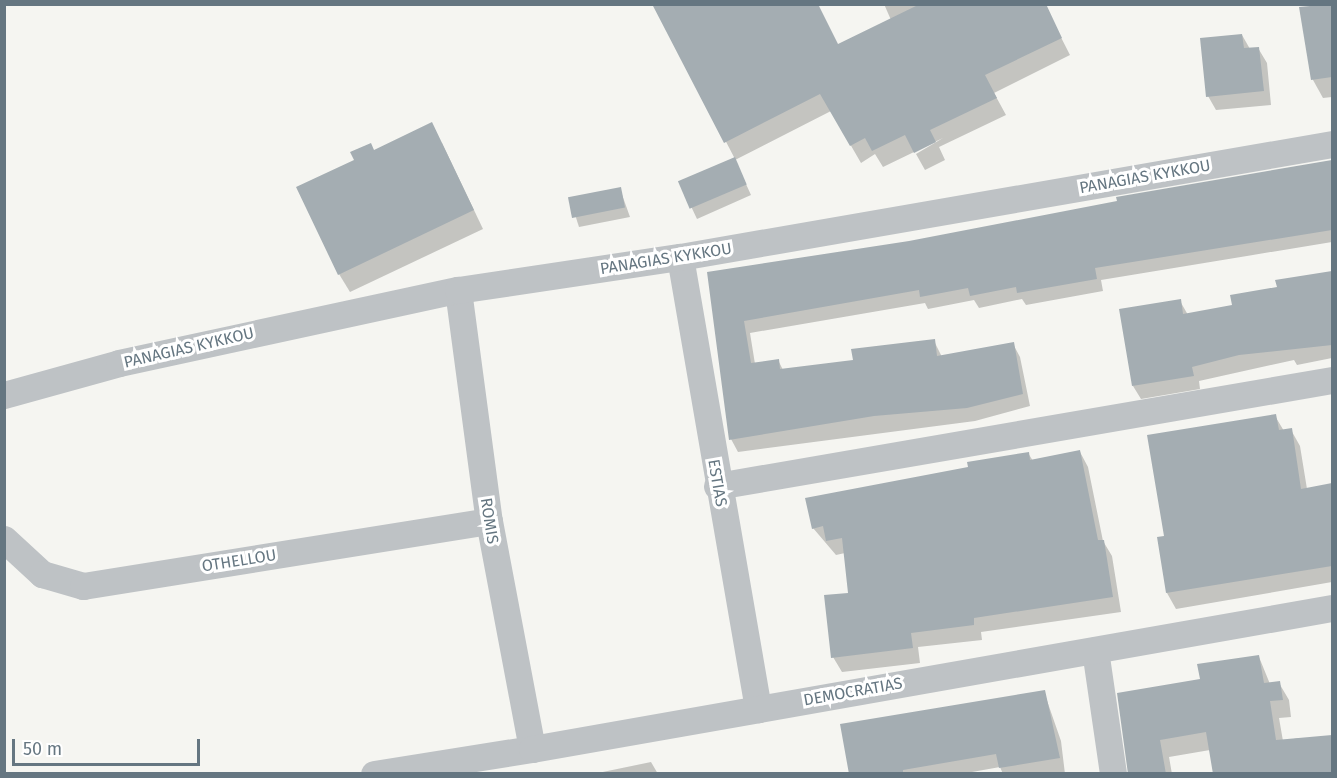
<!DOCTYPE html>
<style>
body{margin:0}
#map{position:relative;width:1337px;height:778px;overflow:hidden;background:#f5f5f1;font-family:"Fira Sans",sans-serif}
div>[style]{position:absolute}
.shadow>*{inset:0;background:#0003}
.building>*{inset:0;background:#a4adb2;transform-origin:0 0}
.minor>*{height:27px;margin:-13.5px;padding:0 13.5px;transform-origin:13.5px;border-radius:13.5px;background:#bec2c5}
span{translate:-50% -50%;white-space:nowrap;text-align:center;line-height:1.15;-webkit-text-stroke:6px #fff;paint-order:stroke}
.street-label{font-size:16px;color:#657681}
.frame{position:absolute;inset:0;border:6px solid #657681;pointer-events:none}
.scale{position:absolute;left:12px;top:739px;width:188px;height:27px;box-sizing:border-box;border:3px solid #657681;border-top:0;padding-left:8px;font-size:18px;line-height:21px;white-space:nowrap;color:#657681;-webkit-text-stroke:4px #fff;paint-order:stroke}
</style>
<div id="map">
<div class="shadow">
<div style="clip-path:polygon(654px 4px,838px 46px,891px 20px,884px 4px,1044px 4px,1070px 55px,994px 93px,1006px 115px,939px 147px,945px 160px,925px 170px,916px 154px,943px 138px,883px 167px,875px 154px,861px 163px,831px 111px,735px 160px,751px 195px,697px 219px,680px 183px,735px 159px)"></div>
<div style="clip-path:polygon(1332px 4px,1332px 97px,1323px 98px,1313px 80px,1300px 8px)"></div>
<div style="clip-path:polygon(1242px 35px,1250px 49px,1258px 48px,1267px 63px,1271px 105px,1216px 110px,1208px 96px)"></div>
<div style="clip-path:polygon(442px 143px,483px 229px,350px 292px,339px 274px,374px 152px)"></div>
<div style="clip-path:polygon(1332px 163px,1332px 242px,1101px 280px,1103px 291px,1026px 305px,1022px 299px,979px 308px,974px 300px,928px 309px,925px 303px,750px 333px,755px 364px,778px 360px,783px 370px,854px 362px,934px 341px,942px 357px,1013px 344px,1020px 357px,1030px 406px,975px 421px,738px 452px,731px 439px,709px 273px,909px 243px,1119px 203px,1118px 199px)"></div>
<div style="clip-path:polygon(620px 189px,630px 217px,579px 227px,570px 199px)"></div>
<div style="clip-path:polygon(1332px 273px,1332px 358px,1297px 365px,1294px 360px,1199px 381px,1200px 389px,1141px 399px,1133px 386px,1180px 301px,1188px 315px,1234px 306px,1278px 288px,1277px 282px)"></div>
<div style="clip-path:polygon(1275px 416px,1284px 431px,1291px 430px,1300px 446px,1307px 489px,1322px 515px,1332px 512px,1332px 582px,1176px 609px,1167px 593px,1166px 537px)"></div>
<div style="clip-path:polygon(1080px 452px,1088px 467px,1103px 541px,1112px 556px,1121px 612px,981px 632px,982px 640px,918px 647px,920px 663px,842px 672px,833px 657px,850px 594px,845px 553px,836px 555px,813px 528px,970px 468px,1028px 453px,1033px 461px)"></div>
<div style="clip-path:polygon(1259px 657px,1270px 684px,1279px 683px,1289px 700px,1291px 717px,1279px 718px,1283px 741px,1299px 738px,1301px 742px,1332px 737px,1332px 774px,1214px 774px,1210px 750px,1169px 757px,1172px 774px,1131px 774px,1202px 680px)"></div>
<div style="clip-path:polygon(1044px 692px,1061px 741px,1065px 774px,1003px 774px,1000px 767px,961px 774px,849px 774px)"></div>
<div style="clip-path:polygon(651px 762px,658px 774px,593px 774px)"></div>
</div>
<div class="building">
<div style="clip-path:polygon(652px 4px,818px 4px,838px 44px,920px 4px,1046px 4px,1062px 38px,985px 75px,997px 98px,930px 130px,936px 142px,914px 153px,905px 135px,872px 151px,865px 138px,850px 146px,820px 94px,724px 143px)"></div>
<div style="clip-path:polygon(1332px 4px,1332px 77px,1311px 80px,1299px 7px)"></div>
<div style="clip-path:polygon(1242px 34px,1244px 48px,1259px 47px,1264px 91px,1206px 97px,1200px 38px)"></div>
<div style="clip-path:polygon(432px 122px,474px 210px,338px 275px,296px 187px,354px 160px,350px 152px,371px 143px,374px 150px)"></div>
<div style="left:735px;top:157px;width:30px;height:62px;rotate:67deg"></div>
<div style="clip-path:polygon(1332px 160px,1332px 230px,1095px 268px,1097px 279px,1017px 293px,1016px 287px,970px 296px,968px 288px,920px 297px,919px 290px,744px 321px,751px 363px,779px 359px,780px 369px,853px 360px,851px 349px,935px 339px,937px 356px,1014px 342px,1023px 394px,967px 408px,874px 416px,729px 440px,707px 272px,909px 241px,1117px 201px,1116px 197px)"></div>
<div style="left:621px;top:187px;width:21px;height:54px;rotate:79deg"></div>
<div style="clip-path:polygon(1332px 271px,1332px 345px,1239px 355px,1192px 367px,1194px 376px,1132px 386px,1119px 309px,1181px 299px,1183px 314px,1232px 305px,1230px 295px,1277px 287px,1275px 280px)"></div>
<div style="clip-path:polygon(1276px 414px,1279px 430px,1292px 428px,1301px 489px,1332px 483px,1332px 566px,1166px 593px,1157px 537px,1164px 536px,1147px 435px)"></div>
<div style="clip-path:polygon(1080px 450px,1098px 540px,1104px 540px,1113px 597px,974px 618px,974px 625px,911px 633px,913px 648px,831px 658px,824px 595px,848px 593px,842px 538px,826px 541px,823px 526px,812px 529px,805px 498px,968px 467px,967px 462px,1029px 452px,1030px 460px)"></div>
<div style="clip-path:polygon(1259px 655px,1264px 683px,1280px 681px,1283px 700px,1270px 701px,1276px 740px,1332px 735px,1332px 774px,1213px 774px,1206px 732px,1160px 740px,1166px 774px,1128px 774px,1117px 693px,1200px 679px,1197px 664px)"></div>
<div style="clip-path:polygon(1045px 690px,1060px 758px,999px 768px,996px 754px,903px 770px,903px 774px,849px 774px,840px 724px)"></div>
</div>
<div class="minor">
<div style="left:680px;top:257px;width:459px;rotate:80.2deg"></div>
<div style="left:458px;top:290px;width:233px;rotate:82.4deg"></div>
<div style="left:489px;top:521px;width:232px;rotate:79.3deg"></div>
<div style="left:4px;top:395px;width:119px;rotate:-15.5deg"></div>
<div style="left:119px;top:363px;width:347px;rotate:-12.2deg"></div>
<div style="left:458px;top:290px;width:224px;rotate:-8.5deg"></div>
<div style="left:680px;top:257px;width:662px;rotate:-9.83deg"></div>
<div style="left:717px;top:486px;width:624px;rotate:-9.78deg"></div>
<div style="left:4px;top:539px;width:52px;rotate:42.6deg"></div>
<div style="left:42px;top:574px;width:43px;rotate:16.3deg"></div>
<div style="left:83px;top:586px;width:411px;rotate:-9.1deg"></div>
<div style="left:1095px;top:650px;width:125px;rotate:81.7deg"></div>
<div style="left:374px;top:774px;width:160px;rotate:-9deg"></div>
<div style="left:532px;top:749px;width:812px;rotate:-10deg"></div>
</div>
<div class="street-label">
<span style="left:1145px;top:177px;rotate:-10deg">PANAGIAS KYKKOU</span>
<span style="left:666px;top:259px;rotate:-9deg">PANAGIAS KYKKOU</span>
<span style="left:189px;top:348px;rotate:-13deg">PANAGIAS KYKKOU</span>
<span style="left:717px;top:483px;rotate:80deg">ESTIAS</span>
<span style="left:489px;top:521px;rotate:81deg">ROMIS</span>
<span style="left:239px;top:561px;rotate:-9deg">OTHELLOU</span>
<span style="left:853px;top:692px;rotate:-10deg">DEMOCRATIAS</span>
</div>
<div class="frame"></div>
<div class="scale">50 m</div>
</div>
